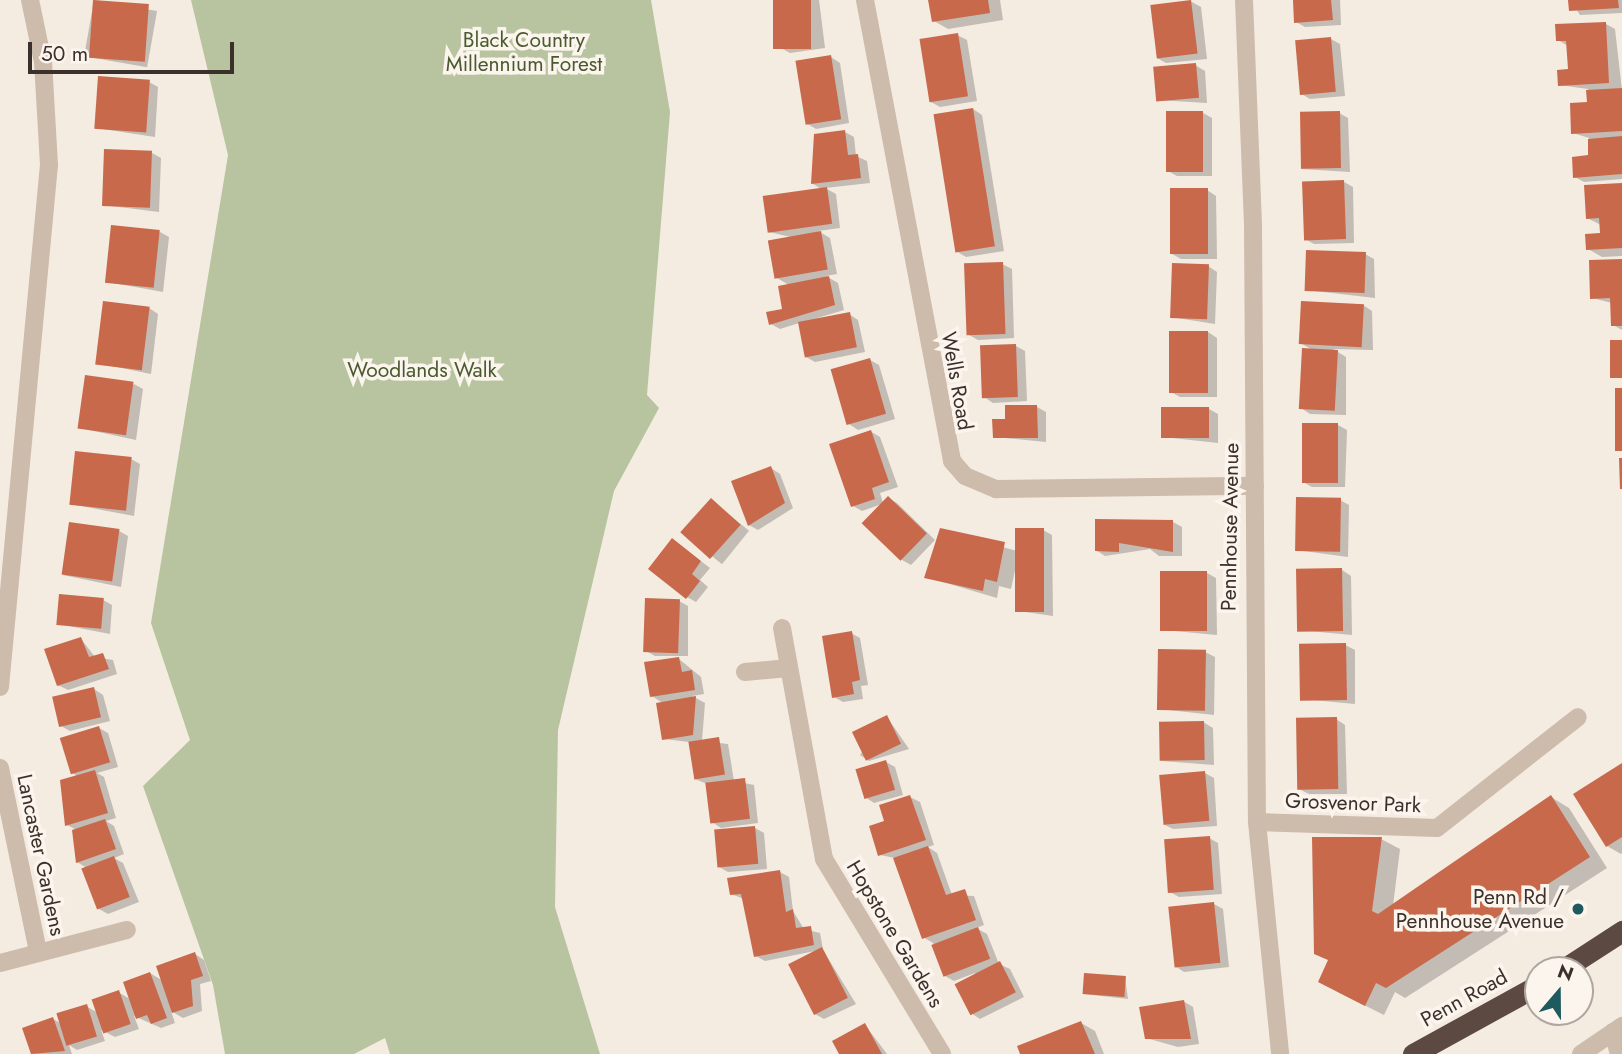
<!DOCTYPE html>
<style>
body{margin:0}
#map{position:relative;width:1622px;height:1054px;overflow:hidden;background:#f4ebe1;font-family:Jost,sans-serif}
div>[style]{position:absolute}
.green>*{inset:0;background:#b8c4a0}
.shadow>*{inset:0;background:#0003;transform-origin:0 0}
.building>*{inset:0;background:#c8694b;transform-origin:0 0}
.minor>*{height:18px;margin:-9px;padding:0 9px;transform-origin:9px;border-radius:9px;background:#cdbbac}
.highway>*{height:21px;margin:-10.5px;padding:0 10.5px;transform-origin:10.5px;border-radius:10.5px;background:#5c4a42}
.dots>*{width:19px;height:19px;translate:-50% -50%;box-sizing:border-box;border:4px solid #fbf5ee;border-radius:50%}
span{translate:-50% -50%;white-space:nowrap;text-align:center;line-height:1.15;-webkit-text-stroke:7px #fbf5ee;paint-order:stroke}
.park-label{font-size:21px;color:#4a5a2e}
.street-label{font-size:21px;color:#3b302b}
.poi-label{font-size:21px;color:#3b302b}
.right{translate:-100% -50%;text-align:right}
.north{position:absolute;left:1524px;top:956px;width:70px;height:70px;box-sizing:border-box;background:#fbf5ee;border:2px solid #aea6a0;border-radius:50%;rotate:20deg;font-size:19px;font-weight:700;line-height:28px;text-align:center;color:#3b302b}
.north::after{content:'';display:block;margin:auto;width:24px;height:32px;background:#1f5a5e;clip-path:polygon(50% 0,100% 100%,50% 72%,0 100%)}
.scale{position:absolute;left:28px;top:42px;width:206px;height:32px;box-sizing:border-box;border:4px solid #3b302b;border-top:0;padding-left:9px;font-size:21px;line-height:24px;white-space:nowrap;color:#3b302b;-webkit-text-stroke:5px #fbf5ee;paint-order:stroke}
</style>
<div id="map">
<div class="green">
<div style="clip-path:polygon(191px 0,651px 0,670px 112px,647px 395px,659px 408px,614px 491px,558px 730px,555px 907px,600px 1054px,390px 1054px,385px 1038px,354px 1054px,225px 1054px,213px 985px,143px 786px,190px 740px,151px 623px,228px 155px)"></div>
</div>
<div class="shadow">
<div style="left:94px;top:0;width:64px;height:57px;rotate:10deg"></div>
<div style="clip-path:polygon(775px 0,819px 0,825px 48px,790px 53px,781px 48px)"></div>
<div style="clip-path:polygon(930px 0,1000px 0,1003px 20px,948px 29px,934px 21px)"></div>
<div style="clip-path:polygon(1294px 0,1340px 0,1341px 25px,1305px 27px,1296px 22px)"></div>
<div style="clip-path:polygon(1570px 0,1622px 0,1622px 13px,1580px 15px)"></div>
<div style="clip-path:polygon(1192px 2px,1201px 7px,1207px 59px,1166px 63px,1157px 58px,1152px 6px)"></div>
<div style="clip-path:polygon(1606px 24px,1615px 29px,1622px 90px,1622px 179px,1584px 182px,1575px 177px,1590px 157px,1589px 138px,1573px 133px,1589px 103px,1588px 89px,1559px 85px,1569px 71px,1568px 46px,1558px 40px)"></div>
<div style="clip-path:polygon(957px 35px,967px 40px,977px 101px,940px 107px,931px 102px)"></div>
<div style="clip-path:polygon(1331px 39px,1340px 44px,1345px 96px,1310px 99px,1300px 93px)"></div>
<div style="clip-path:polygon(831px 57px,840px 63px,849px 123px,816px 129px,806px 123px)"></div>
<div style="clip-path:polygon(1195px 65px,1205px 71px,1207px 103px,1157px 100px)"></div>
<div style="clip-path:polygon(149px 82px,158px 87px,155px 137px,96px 128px)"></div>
<div style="clip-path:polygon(973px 109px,982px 115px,1004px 251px,966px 257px,956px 251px)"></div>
<div style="clip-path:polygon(1203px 113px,1212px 118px,1212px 176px,1177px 176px,1168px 171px)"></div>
<div style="clip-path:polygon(1339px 113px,1348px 118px,1350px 172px,1301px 169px)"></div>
<div style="clip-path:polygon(845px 132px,854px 137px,856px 156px,867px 161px,870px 183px,825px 188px,836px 194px,840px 228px,818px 231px,830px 238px,837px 274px,826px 276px,838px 283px,844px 310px,814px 319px,849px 314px,858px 320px,865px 352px,815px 362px,806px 357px,799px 323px,780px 329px,771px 324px,784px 310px,789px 285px,777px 278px,795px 238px,769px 232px,823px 190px,813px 184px)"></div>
<div style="clip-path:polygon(152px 153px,161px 158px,159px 212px,103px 205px)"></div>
<div style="clip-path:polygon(1344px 182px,1353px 187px,1354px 243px,1314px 244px,1305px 239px)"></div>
<div style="clip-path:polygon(1622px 185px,1622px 256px,1602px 257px,1588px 249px,1601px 235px,1601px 225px,1587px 218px)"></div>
<div style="clip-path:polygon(1207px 190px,1216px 196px,1217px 259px,1181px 259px,1172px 254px)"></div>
<div style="clip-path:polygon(160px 232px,169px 237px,163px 292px,108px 282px)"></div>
<div style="clip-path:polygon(1365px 254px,1374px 259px,1375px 298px,1306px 290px)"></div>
<div style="clip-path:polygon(1622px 261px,1622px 330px,1613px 325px,1612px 303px,1592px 298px)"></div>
<div style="clip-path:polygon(1002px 264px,1012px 269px,1014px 338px,978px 340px,969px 335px)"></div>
<div style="clip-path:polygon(1208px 266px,1217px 272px,1215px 324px,1171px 317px)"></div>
<div style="clip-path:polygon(1363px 305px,1372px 311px,1373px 350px,1333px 349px,1346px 357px,1346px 415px,1310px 414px,1301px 408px,1313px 350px,1300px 343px)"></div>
<div style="clip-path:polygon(149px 308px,158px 314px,151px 374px,97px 363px)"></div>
<div style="clip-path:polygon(1208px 332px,1217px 338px,1217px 397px,1180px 397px,1171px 392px)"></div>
<div style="clip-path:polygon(1016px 346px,1025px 351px,1027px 401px,993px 403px,984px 397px)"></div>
<div style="clip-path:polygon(870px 360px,879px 365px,895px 419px,858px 430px,849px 424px)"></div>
<div style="clip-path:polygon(134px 384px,143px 389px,136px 440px,80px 428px)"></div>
<div style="clip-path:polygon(1037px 407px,1046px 412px,1046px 442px,994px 437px,1007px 421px)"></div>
<div style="clip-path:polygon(1209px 409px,1218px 414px,1218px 443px,1163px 437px)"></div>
<div style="clip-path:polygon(1338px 425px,1347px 430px,1345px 487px,1312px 487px,1303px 482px)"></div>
<div style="clip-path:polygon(870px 431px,880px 437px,898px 487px,880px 493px,883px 503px,888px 498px,897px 503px,935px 540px,911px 565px,902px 560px,882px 504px,862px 511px,853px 506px)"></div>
<div style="clip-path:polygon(131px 459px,140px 464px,134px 516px,70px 504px)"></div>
<div style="clip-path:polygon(771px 468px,780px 474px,793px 508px,758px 530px,749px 525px)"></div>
<div style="left:711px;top:500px;width:49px;height:43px;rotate:39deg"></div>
<div style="clip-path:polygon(1340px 500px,1349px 505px,1348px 557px,1296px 550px)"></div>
<div style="clip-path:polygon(1173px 522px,1182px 527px,1182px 556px,1159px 556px,1150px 549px,1105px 556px,1096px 550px)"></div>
<div style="clip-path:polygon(941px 530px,1017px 551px,1043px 530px,1052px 535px,1053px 616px,1018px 611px,1016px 566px,1011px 589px,999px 586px,997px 598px,926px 577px)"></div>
<div style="clip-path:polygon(119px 531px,128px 536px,121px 587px,63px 575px)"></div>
<div style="clip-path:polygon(673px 540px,710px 568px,700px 580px,708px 587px,696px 602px,687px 597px)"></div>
<div style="clip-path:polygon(1342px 570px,1351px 576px,1352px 635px,1298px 630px)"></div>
<div style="clip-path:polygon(1207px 573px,1216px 578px,1217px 635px,1163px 630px)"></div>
<div style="clip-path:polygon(103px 600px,112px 605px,110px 634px,58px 624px)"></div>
<div style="clip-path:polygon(679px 601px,688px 606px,688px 656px,655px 656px,646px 651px)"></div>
<div style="clip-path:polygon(851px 633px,860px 638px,868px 685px,861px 686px,863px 699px,843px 702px,834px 697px)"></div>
<div style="clip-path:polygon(81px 639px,95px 657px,113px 660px,117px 674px,68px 690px,58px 685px)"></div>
<div style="clip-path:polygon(1345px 645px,1355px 650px,1355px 704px,1302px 699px)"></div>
<div style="clip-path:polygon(1205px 652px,1215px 657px,1214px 715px,1159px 709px)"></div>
<div style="clip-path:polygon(679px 659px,701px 677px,704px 694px,692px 696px,705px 703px,702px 741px,728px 744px,734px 781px,754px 785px,758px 823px,721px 828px,712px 822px,707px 784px,695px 779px,689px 742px,664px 739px,664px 704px,652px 696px)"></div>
<div style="clip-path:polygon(94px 689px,103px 695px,110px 721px,70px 731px,61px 726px)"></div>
<div style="clip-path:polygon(887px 717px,909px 749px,869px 761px,860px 755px)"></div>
<div style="clip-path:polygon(1336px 719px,1345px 725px,1347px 794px,1309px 794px,1299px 789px)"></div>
<div style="clip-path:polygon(1203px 722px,1213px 728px,1214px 765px,1162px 761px)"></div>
<div style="clip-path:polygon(99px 728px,108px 733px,118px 767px,97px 773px,104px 777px,116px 818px,106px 821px,114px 826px,124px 854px,114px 858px,123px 863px,139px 902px,108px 914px,99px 909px,87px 868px,77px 862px,77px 830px,67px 825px,78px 777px,71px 772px)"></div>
<div style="clip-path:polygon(886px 762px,895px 767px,903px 795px,874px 803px,865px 797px)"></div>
<div style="clip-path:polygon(1622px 765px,1622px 853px,1621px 854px,1607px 846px)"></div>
<div style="clip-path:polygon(1205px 773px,1214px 778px,1217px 826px,1173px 829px,1163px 824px)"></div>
<div style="clip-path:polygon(910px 797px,920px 802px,934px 845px,928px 847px,937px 853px,952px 895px,974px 896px,984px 925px,976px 928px,987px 934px,999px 964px,1010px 969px,1024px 997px,980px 1019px,971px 1013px,975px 973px,954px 981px,945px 976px,933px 943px,923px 937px,895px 858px,880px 855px,887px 822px)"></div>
<div style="clip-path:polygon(1551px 797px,1569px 808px,1607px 868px,1405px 998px,1395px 992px,1384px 1015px,1338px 992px,1381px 839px,1400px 849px,1393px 906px)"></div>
<div style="clip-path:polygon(755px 828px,764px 833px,767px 869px,728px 872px,719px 867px)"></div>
<div style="clip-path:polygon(1209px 838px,1218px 843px,1222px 894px,1179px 897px,1170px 892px)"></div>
<div style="clip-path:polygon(780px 872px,789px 877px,793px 911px,804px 929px,820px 933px,823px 950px,856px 1004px,824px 1019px,815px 1014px,815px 951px,765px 961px,756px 956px,744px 899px,731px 894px)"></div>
<div style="clip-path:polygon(1214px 904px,1223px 909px,1229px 967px,1184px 972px,1175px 966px)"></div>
<div style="clip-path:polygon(195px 954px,204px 960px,211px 981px,200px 984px,202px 1011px,183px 1018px,171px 1011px,175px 1023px,161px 1028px,134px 1016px,139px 1029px,115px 1037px,101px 1030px,105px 1041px,77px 1050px,69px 1045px,72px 1054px,33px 1054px,25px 1029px,53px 1019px,62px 1024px,86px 1006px,98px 1013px,118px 992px,130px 999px,150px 973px,163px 981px)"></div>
<div style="clip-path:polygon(1125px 977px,1128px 999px,1084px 994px)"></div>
<div style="clip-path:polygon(1183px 1001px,1193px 1007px,1199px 1044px,1178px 1047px,1146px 1038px)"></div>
<div style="clip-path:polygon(1081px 1023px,1095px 1031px,1104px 1054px,1022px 1054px)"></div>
<div style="clip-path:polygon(865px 1025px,887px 1054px,841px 1054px)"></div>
</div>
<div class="building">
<div style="left:93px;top:0;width:56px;height:58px;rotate:4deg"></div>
<div style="left:773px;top:0;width:38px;height:49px"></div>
<div style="clip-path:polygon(928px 0,988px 0,990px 13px,932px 22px)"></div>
<div style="left:1191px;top:0;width:54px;height:41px;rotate:83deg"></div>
<div style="clip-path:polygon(1293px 0,1331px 0,1333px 20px,1294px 23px)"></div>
<div style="clip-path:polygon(1568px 0,1618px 0,1619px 8px,1569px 11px)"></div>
<div style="clip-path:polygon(1606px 22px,1609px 83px,1558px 86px,1557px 70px,1568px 69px,1566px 41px,1556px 41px,1555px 24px)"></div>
<div style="left:958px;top:33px;width:64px;height:39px;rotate:81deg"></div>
<div style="left:1331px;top:37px;width:55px;height:36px;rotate:85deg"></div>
<div style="left:831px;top:55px;width:65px;height:36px;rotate:81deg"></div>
<div style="left:1196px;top:63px;width:35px;height:43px;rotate:85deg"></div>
<div style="left:98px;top:76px;width:52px;height:53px;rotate:4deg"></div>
<div style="clip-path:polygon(1622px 88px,1622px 131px,1571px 134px,1570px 103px,1587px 102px,1586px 90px)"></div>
<div style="left:973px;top:108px;width:140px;height:40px;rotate:81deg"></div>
<div style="left:1166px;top:111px;width:37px;height:61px"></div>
<div style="left:1340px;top:111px;width:57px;height:40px;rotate:89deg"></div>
<div style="clip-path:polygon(845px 130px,848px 155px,858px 154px,861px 178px,811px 184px,814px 134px)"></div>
<div style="clip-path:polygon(1622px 136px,1622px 174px,1573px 178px,1572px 157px,1588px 155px,1588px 139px)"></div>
<div style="left:104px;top:149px;width:48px;height:57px;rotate:2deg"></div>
<div style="left:1344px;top:180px;width:59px;height:42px;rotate:88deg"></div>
<div style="clip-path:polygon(1622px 183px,1622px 248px,1586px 250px,1585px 234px,1600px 233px,1599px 218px,1586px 219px,1584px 185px)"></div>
<div style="left:827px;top:187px;width:37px;height:65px;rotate:82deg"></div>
<div style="left:1208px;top:188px;width:66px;height:38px;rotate:90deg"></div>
<div style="left:111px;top:225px;width:49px;height:58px;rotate:6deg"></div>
<div style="left:821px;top:231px;width:39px;height:54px;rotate:80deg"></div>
<div style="left:1306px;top:250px;width:60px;height:41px;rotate:2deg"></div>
<div style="clip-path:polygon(1622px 259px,1622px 326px,1611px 326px,1610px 298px,1590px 299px,1589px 260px)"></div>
<div style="left:1003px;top:262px;width:72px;height:39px;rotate:88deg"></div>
<div style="left:1172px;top:263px;width:37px;height:55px;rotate:2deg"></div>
<div style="clip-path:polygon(829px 276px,835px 305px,769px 325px,766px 312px,782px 309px,778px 286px)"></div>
<div style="left:103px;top:301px;width:47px;height:64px;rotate:7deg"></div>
<div style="left:1301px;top:301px;width:63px;height:43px;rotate:3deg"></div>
<div style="left:850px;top:312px;width:36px;height:53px;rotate:79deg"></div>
<div style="left:1169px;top:331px;width:39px;height:62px"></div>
<div style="left:1610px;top:340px;width:12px;height:38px"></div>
<div style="left:1016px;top:344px;width:53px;height:36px;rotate:88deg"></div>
<div style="left:1302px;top:348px;width:36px;height:61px;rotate:3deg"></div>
<div style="left:870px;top:358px;width:58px;height:41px;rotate:74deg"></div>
<div style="left:85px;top:375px;width:49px;height:54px;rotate:8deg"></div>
<div style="left:1615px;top:388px;width:7px;height:63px"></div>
<div style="clip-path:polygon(1005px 405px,1037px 405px,1038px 438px,993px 438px,992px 419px,1005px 419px)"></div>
<div style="left:1161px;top:407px;width:48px;height:31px"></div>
<div style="left:1302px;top:423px;width:36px;height:60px"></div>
<div style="clip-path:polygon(871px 430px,889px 482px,872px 488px,875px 499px,851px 507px,829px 444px)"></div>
<div style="left:75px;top:451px;width:57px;height:54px;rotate:6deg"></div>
<div style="clip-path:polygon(1619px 458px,1622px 458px,1622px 489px,1620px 489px)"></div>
<div style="clip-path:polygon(771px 466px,785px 503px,748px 526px,731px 481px)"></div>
<div style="left:888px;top:496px;width:54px;height:38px;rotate:44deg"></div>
<div style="left:1296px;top:497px;width:45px;height:54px;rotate:1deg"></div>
<div style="left:711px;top:498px;width:40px;height:46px;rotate:42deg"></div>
<div style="clip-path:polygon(1095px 519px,1173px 520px,1173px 552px,1119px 543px,1119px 552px,1095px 551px)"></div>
<div style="left:69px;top:522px;width:51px;height:53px;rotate:8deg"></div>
<div style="clip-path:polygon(940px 528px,1005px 542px,997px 582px,985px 579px,983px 591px,924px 578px)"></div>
<div style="left:1015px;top:528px;width:29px;height:84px"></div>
<div style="clip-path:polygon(672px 538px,701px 561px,692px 574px,700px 581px,686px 599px,648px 569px)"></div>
<div style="left:1342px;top:568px;width:63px;height:46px;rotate:89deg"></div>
<div style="left:1160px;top:571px;width:47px;height:60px"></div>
<div style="left:59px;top:594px;width:45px;height:31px;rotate:5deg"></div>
<div style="left:645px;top:598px;width:35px;height:54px;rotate:2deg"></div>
<div style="clip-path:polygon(852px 631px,860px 680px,852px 682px,854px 694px,832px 698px,822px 636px)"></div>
<div style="clip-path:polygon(81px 637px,89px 657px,103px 653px,109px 669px,57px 686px,44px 649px)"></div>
<div style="left:1346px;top:643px;width:57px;height:47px;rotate:89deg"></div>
<div style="left:1158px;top:649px;width:48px;height:61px;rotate:1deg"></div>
<div style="clip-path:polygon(679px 657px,682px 672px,692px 670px,695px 690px,650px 697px,644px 662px)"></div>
<div style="left:94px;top:687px;width:31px;height:43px;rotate:77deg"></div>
<div style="clip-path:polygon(696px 696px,693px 735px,662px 740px,656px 703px)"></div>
<div style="left:887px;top:715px;width:32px;height:39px;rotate:64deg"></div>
<div style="left:1337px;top:717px;width:72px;height:41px;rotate:89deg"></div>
<div style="left:1204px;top:721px;width:39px;height:45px;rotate:89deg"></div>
<div style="left:99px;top:726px;width:38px;height:41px;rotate:73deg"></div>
<div style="left:719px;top:737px;width:38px;height:31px;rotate:81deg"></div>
<div style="left:886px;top:760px;width:31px;height:32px;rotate:73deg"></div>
<div style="clip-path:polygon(1622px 763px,1622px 837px,1606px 847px,1573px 794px)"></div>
<div style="clip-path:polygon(95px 770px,108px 813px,65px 826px,60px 780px)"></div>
<div style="left:1205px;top:771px;width:50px;height:46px;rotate:85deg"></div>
<div style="left:745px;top:778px;width:41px;height:40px;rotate:83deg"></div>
<div style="clip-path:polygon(910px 795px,926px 840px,878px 856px,869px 826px,884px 821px,879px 805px)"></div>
<div style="clip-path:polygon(1551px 795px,1590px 857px,1386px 988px,1376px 983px,1365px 1006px,1318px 982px,1328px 960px,1314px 954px,1312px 837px,1382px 837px,1372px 911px,1378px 914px)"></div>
<div style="clip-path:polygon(105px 819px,116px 849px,76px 863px,72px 830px)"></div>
<div style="left:755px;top:826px;width:38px;height:41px;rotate:85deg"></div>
<div style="left:1210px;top:836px;width:54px;height:46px;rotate:86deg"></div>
<div style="clip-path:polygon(928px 846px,946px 895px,965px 889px,976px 920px,922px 939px,893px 858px)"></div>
<div style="left:114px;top:856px;width:44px;height:35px;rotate:69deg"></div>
<div style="clip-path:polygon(780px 870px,786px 912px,793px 909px,796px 928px,811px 926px,814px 945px,754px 957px,741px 894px,730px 895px,727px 878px)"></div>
<div style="left:1214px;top:902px;width:61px;height:46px;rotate:84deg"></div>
<div style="left:978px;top:927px;width:34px;height:50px;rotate:69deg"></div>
<div style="left:822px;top:947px;width:57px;height:38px;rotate:63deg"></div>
<div style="clip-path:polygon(195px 952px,203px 976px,191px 980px,193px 1006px,172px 1013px,156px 966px)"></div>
<div style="left:1000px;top:961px;width:35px;height:51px;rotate:63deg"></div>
<div style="clip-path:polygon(150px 972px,167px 1018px,151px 1024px,147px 1015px,136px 1019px,123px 982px)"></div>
<div style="left:1084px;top:973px;width:42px;height:21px;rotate:4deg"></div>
<div style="left:119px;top:990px;width:36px;height:29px;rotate:71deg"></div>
<div style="clip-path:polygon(1184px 1000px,1191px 1039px,1145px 1039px,1139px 1007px)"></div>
<div style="left:87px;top:1004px;width:34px;height:32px;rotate:73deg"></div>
<div style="clip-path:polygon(53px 1017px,65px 1051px,31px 1054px,22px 1028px)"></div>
<div style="clip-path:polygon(1081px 1021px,1095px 1054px,1020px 1054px,1017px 1046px)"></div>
<div style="clip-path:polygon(865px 1023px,882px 1054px,839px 1054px,832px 1041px)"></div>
</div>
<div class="minor">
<div style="left:865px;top:0;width:469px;rotate:79.3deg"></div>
<div style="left:952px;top:461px;width:20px;rotate:49deg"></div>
<div style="left:965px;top:476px;width:34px;rotate:23deg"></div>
<div style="left:996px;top:489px;width:259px;rotate:-0.7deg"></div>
<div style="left:1244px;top:0;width:226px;rotate:87.7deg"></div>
<div style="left:1253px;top:226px;width:596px;rotate:89.62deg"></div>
<div style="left:1257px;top:822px;width:233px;rotate:84.3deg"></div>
<div style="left:782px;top:628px;width:235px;rotate:79.7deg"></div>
<div style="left:824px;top:859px;width:228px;rotate:58.8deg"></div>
<div style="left:745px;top:672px;width:43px;rotate:-5.3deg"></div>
<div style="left:0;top:687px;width:524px;rotate:-84.64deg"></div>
<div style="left:49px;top:165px;width:103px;rotate:-93.3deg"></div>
<div style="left:43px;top:62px;width:63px;rotate:-101.8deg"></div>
<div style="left:0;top:768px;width:188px;rotate:78.3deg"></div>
<div style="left:1257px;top:822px;width:180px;rotate:1.9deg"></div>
<div style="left:1437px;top:828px;width:179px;rotate:-38.2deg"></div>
<div style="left:0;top:963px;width:131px;rotate:-14.6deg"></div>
<div style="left:1613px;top:1032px;width:23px;rotate:75deg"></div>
<div style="left:1581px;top:1054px;width:50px;rotate:-34.3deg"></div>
</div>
<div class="highway">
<div style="left:1562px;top:970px;width:72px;rotate:-33deg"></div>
<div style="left:1413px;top:1054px;width:143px;rotate:-28.9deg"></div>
</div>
<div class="dots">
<div style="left:1578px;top:909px;background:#1f5a5e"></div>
</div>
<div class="park-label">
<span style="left:524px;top:52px">Black Country<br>Millennium Forest</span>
<span style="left:422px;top:370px">Woodlands Walk</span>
</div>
<div class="street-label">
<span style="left:957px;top:381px;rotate:80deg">Wells Road</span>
<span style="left:1230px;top:527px;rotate:-89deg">Pennhouse Avenue</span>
<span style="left:1353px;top:803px;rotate:2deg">Grosvenor Park</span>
<span style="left:41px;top:855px;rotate:78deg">Lancaster Gardens</span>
<span style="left:895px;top:934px;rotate:59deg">Hopstone Gardens</span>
<span style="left:1464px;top:998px;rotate:-29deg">Penn Road</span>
</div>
<div class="poi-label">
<span class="right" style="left:1564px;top:909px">Penn Rd /<br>Pennhouse Avenue</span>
</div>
<div class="north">N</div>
<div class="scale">50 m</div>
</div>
